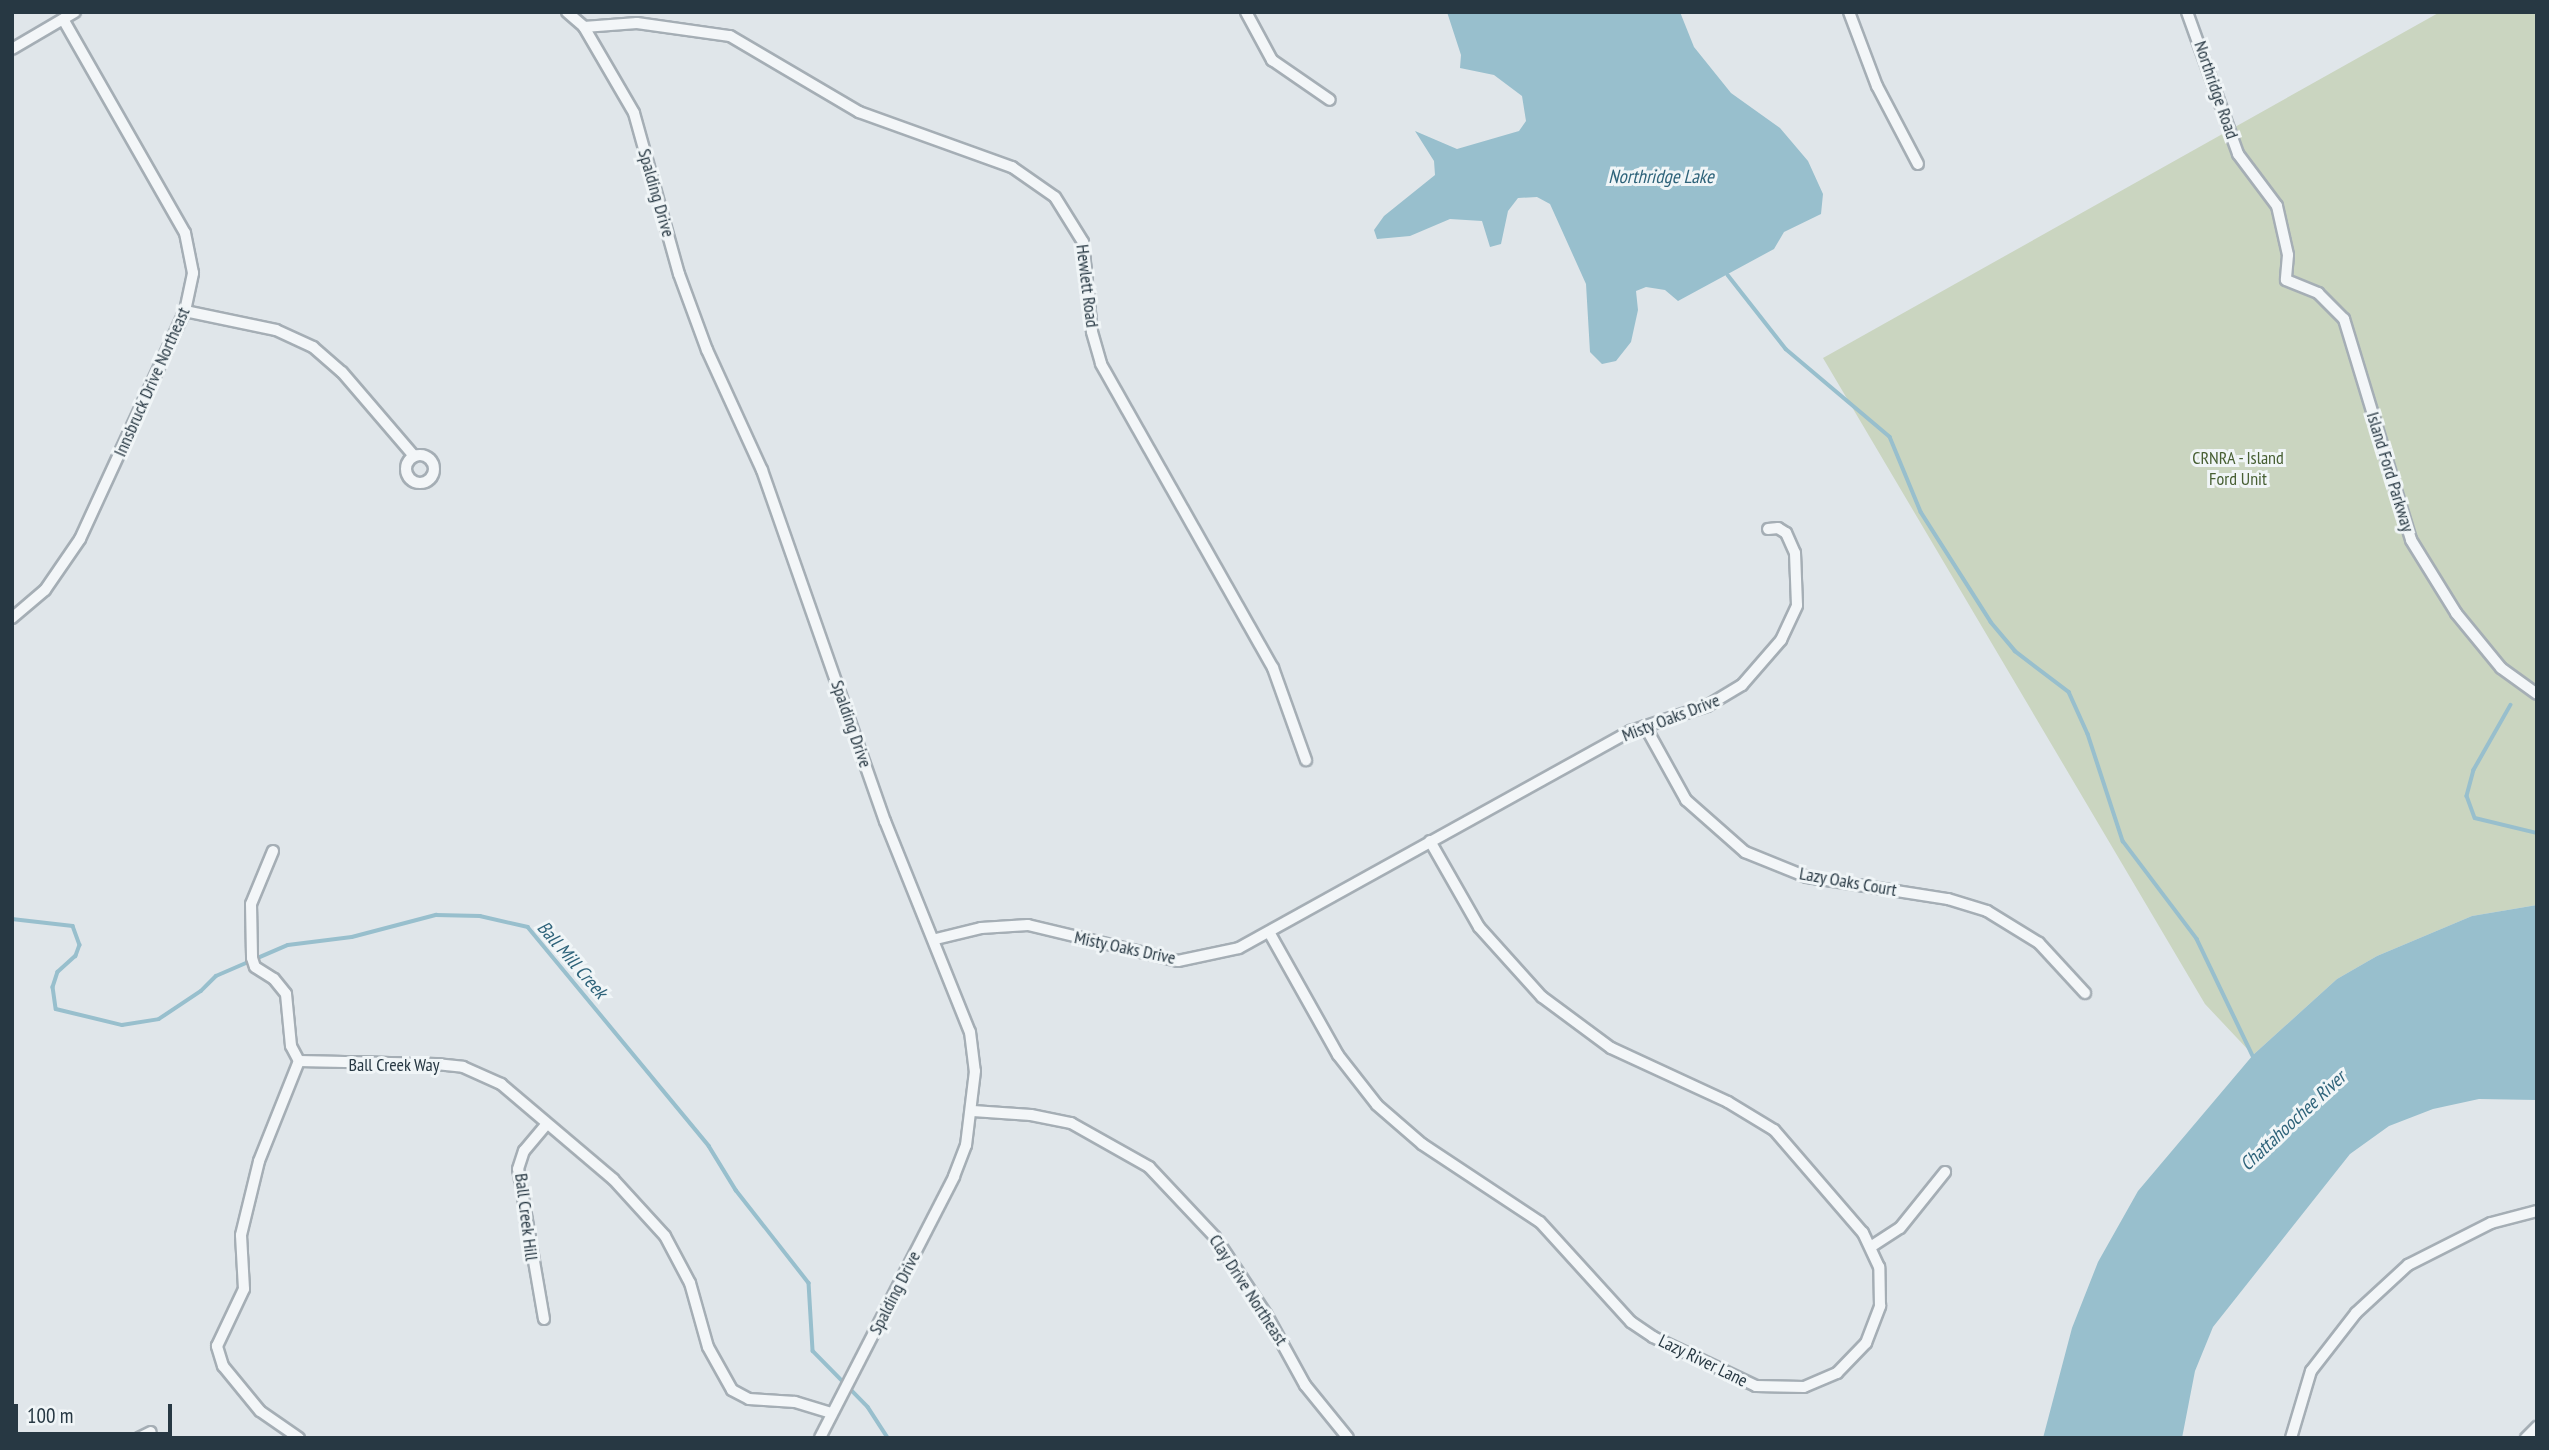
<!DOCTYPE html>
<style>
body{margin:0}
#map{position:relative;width:2549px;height:1450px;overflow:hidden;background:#e0e6ea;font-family:"PT Sans Narrow",sans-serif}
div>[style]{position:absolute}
.green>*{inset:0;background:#cad5c0}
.water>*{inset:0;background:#98bfcd}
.stream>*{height:3.5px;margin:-1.75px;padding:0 1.75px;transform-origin:1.75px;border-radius:1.75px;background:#98bfcd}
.roads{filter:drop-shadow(2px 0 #a5aeb5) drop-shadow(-2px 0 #a5aeb5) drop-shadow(0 2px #a5aeb5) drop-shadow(0 -2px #a5aeb5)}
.minor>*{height:10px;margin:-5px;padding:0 5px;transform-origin:5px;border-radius:5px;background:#f3f6f8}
.minor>.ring{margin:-5px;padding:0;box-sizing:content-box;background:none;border:10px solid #f3f6f8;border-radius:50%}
span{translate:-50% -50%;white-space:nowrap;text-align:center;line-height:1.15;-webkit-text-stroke:6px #f0f5f7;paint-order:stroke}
.street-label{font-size:18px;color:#273843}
.park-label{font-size:18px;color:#475f33}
.water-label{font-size:19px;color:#2e637a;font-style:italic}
.frame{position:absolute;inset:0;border:14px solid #273843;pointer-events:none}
.scale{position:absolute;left:14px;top:1404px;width:158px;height:32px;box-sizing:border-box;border:4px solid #273843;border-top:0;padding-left:9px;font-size:21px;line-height:24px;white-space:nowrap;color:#273843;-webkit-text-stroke:5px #f0f5f7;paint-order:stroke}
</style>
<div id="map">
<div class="green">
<div style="clip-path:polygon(2440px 12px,2537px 12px,2537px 905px,2472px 916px,2377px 956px,2337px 979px,2253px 1055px,2205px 1004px,1823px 358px)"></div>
</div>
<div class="water">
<div style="clip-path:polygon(1447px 12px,1680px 12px,1694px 47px,1731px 93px,1780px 128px,1808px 161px,1823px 194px,1821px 214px,1784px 232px,1774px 249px,1678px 301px,1665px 290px,1646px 287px,1636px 291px,1638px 310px,1631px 342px,1616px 361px,1602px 364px,1590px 352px,1586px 284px,1550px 204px,1537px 197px,1518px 198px,1508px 211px,1501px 244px,1490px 247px,1482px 221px,1450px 219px,1410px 236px,1377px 239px,1374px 230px,1384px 216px,1435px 175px,1434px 161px,1415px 131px,1457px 149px,1519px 131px,1526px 121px,1522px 96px,1494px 75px,1460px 68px,1461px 55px)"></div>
<div style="clip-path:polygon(2537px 905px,2537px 1100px,2479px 1099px,2433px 1109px,2389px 1126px,2350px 1154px,2213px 1327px,2195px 1371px,2182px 1438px,2043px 1438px,2072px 1328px,2098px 1262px,2138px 1191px,2253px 1055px,2337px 979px,2377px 956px,2472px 916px)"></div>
</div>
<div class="stream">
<div style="left:1728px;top:275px;width:94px;rotate:51.9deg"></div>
<div style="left:1786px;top:349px;width:136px;rotate:40.2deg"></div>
<div style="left:1890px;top:437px;width:81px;rotate:67.5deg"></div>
<div style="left:1921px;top:512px;width:130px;rotate:57.5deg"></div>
<div style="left:1991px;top:622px;width:38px;rotate:50deg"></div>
<div style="left:2015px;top:651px;width:68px;rotate:37.2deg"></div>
<div style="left:2069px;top:692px;width:46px;rotate:65.7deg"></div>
<div style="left:2088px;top:734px;width:113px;rotate:71.9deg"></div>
<div style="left:2123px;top:841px;width:123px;rotate:52.9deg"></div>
<div style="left:2197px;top:939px;width:132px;rotate:64.4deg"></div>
<div style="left:2511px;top:705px;width:75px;rotate:119.6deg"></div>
<div style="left:2474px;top:770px;width:27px;rotate:105deg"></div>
<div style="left:2467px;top:796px;width:23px;rotate:70deg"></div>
<div style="left:2475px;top:818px;width:64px;rotate:13.6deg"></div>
<div style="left:12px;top:919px;width:61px;rotate:6.5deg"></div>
<div style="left:73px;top:926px;width:20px;rotate:70deg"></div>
<div style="left:80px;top:945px;width:12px;rotate:110deg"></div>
<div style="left:76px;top:956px;width:24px;rotate:138deg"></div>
<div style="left:58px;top:972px;width:16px;rotate:108deg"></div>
<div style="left:53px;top:987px;width:22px;rotate:82deg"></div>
<div style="left:56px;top:1009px;width:68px;rotate:13.6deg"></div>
<div style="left:122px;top:1025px;width:37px;rotate:-9deg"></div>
<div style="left:159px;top:1019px;width:50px;rotate:-33.7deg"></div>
<div style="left:201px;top:991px;width:21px;rotate:-45deg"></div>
<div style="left:216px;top:976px;width:78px;rotate:-23.3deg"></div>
<div style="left:288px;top:945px;width:64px;rotate:-7.1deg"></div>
<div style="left:352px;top:937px;width:87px;rotate:-14.7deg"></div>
<div style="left:436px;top:915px;width:44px;rotate:1.3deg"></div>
<div style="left:480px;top:916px;width:49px;rotate:12.9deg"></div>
<div style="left:528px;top:927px;width:284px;rotate:50.4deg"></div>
<div style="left:709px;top:1146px;width:52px;rotate:58.5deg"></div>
<div style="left:736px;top:1190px;width:118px;rotate:51.9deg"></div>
<div style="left:809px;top:1283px;width:68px;rotate:86.6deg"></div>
<div style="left:813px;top:1351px;width:78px;rotate:45.5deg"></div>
<div style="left:868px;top:1407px;width:37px;rotate:57deg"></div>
</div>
<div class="roads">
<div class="minor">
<div style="left:567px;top:12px;width:23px;rotate:41deg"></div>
<div style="left:584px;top:27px;width:99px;rotate:59.8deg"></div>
<div style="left:634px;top:113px;width:167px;rotate:74.4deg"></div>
<div style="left:679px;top:274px;width:81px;rotate:69.8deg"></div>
<div style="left:707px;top:350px;width:132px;rotate:65.4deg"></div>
<div style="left:762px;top:470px;width:372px;rotate:70.7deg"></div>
<div style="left:885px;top:821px;width:227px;rotate:68.1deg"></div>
<div style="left:970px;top:1032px;width:39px;rotate:83deg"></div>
<div style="left:975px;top:1071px;width:75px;rotate:96.9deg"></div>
<div style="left:966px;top:1145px;width:34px;rotate:111deg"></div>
<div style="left:954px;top:1177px;width:293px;rotate:117.2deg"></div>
<div style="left:1246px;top:12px;width:55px;rotate:61.6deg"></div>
<div style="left:1272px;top:60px;width:70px;rotate:34.6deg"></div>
<div style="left:1849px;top:12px;width:79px;rotate:69.3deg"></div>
<div style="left:1877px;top:86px;width:88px;rotate:62.3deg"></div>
<div style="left:2187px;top:12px;width:151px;rotate:70.2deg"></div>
<div style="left:2238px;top:154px;width:65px;rotate:53.1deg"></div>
<div style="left:2277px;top:206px;width:50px;rotate:77.3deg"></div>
<div style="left:2288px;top:255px;width:25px;rotate:95deg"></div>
<div style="left:2286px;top:280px;width:35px;rotate:22deg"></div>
<div style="left:2318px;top:293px;width:37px;rotate:45deg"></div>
<div style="left:2344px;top:319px;width:231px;rotate:73.1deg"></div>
<div style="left:2411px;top:540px;width:86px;rotate:58.3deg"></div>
<div style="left:2456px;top:613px;width:71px;rotate:50.7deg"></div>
<div style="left:2501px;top:668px;width:44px;rotate:35.8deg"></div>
<div style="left:584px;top:27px;width:53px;rotate:-4.3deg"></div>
<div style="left:637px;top:23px;width:94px;rotate:8deg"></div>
<div style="left:730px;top:36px;width:150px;rotate:30.5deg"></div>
<div style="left:859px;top:112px;width:163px;rotate:19.8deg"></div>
<div style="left:1012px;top:167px;width:52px;rotate:34.9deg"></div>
<div style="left:1055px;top:197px;width:53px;rotate:58.1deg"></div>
<div style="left:1083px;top:242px;width:90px;rotate:84.3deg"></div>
<div style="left:1092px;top:332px;width:33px;rotate:74deg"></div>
<div style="left:1101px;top:364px;width:349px;rotate:60.5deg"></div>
<div style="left:1273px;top:668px;width:98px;rotate:70.3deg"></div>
<div style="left:12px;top:49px;width:73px;rotate:-30.4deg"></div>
<div style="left:185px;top:311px;width:93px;rotate:11.8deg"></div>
<div style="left:276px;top:330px;width:41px;rotate:24.7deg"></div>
<div style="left:313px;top:347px;width:38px;rotate:41deg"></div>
<div style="left:342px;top:372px;width:111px;rotate:49.4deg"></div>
<div class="ring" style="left:406px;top:455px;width:18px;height:18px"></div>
<div style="left:12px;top:618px;width:43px;rotate:-40.3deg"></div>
<div style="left:45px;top:590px;width:62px;rotate:-55.5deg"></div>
<div style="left:80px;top:539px;width:251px;rotate:-65.3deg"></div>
<div style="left:185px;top:311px;width:39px;rotate:-78deg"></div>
<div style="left:193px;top:273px;width:41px;rotate:-101.3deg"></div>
<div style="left:185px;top:233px;width:246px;rotate:-119.7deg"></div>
<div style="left:1645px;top:726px;width:85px;rotate:61deg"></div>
<div style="left:1686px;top:800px;width:79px;rotate:41.4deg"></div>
<div style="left:1745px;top:852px;width:67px;rotate:22deg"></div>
<div style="left:1807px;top:877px;width:143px;rotate:8.9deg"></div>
<div style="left:1948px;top:899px;width:41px;rotate:17.1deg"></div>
<div style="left:1987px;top:911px;width:61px;rotate:31.6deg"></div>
<div style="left:2039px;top:943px;width:68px;rotate:47.4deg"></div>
<div style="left:273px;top:851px;width:57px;rotate:112.5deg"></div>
<div style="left:251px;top:904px;width:54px;rotate:88.9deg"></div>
<div style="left:252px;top:958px;width:9px;rotate:72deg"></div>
<div style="left:255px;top:967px;width:22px;rotate:32deg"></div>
<div style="left:274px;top:979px;width:19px;rotate:51deg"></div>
<div style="left:286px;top:994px;width:52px;rotate:84.5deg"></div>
<div style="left:291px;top:1046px;width:17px;rotate:62deg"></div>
<div style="left:1269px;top:932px;width:141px;rotate:60.7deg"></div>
<div style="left:1338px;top:1055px;width:63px;rotate:52deg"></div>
<div style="left:1377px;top:1105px;width:60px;rotate:40.9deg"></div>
<div style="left:1422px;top:1144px;width:141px;rotate:33.5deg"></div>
<div style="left:1540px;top:1222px;width:135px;rotate:47.7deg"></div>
<div style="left:1631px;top:1322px;width:27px;rotate:34deg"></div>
<div style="left:1653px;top:1337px;width:114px;rotate:25.4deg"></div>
<div style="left:1756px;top:1386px;width:48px;rotate:1.2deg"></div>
<div style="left:1804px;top:1387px;width:36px;rotate:-23deg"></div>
<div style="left:1837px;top:1373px;width:42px;rotate:-46deg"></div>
<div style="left:1866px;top:1343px;width:40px;rotate:-69deg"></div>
<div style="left:1880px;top:1306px;width:39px;rotate:-91deg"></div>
<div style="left:1879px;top:1267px;width:38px;rotate:-115deg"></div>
<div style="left:1863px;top:1233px;width:136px;rotate:-130.8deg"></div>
<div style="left:1774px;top:1130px;width:54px;rotate:-148.7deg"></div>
<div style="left:1728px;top:1102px;width:129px;rotate:-155.2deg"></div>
<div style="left:1611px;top:1048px;width:86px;rotate:-143.5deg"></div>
<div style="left:1542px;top:997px;width:94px;rotate:-132deg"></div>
<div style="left:1479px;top:927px;width:99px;rotate:-119.7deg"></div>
<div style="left:936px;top:939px;width:46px;rotate:-13.7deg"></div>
<div style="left:981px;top:928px;width:47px;rotate:-3.7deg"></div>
<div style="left:1028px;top:925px;width:154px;rotate:13.5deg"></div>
<div style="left:1178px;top:961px;width:62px;rotate:-12deg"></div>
<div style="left:1239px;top:948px;width:448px;rotate:-29deg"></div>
<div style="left:1631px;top:731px;width:80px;rotate:-18.2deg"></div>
<div style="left:1707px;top:706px;width:41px;rotate:-31deg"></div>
<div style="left:1742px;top:685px;width:60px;rotate:-49.1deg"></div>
<div style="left:1781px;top:640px;width:38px;rotate:-65deg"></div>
<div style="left:1797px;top:605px;width:52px;rotate:-92.2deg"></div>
<div style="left:1795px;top:553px;width:22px;rotate:-114deg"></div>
<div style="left:1786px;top:533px;width:9px;rotate:-148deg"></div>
<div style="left:1778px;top:528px;width:10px;rotate:174deg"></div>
<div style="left:299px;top:1061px;width:137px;rotate:1.3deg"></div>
<div style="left:436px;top:1064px;width:27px;rotate:6deg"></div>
<div style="left:463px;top:1067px;width:42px;rotate:24.1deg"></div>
<div style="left:501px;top:1084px;width:147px;rotate:40.3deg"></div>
<div style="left:613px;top:1179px;width:77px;rotate:47.6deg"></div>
<div style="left:665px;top:1236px;width:53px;rotate:62deg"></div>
<div style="left:690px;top:1283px;width:66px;rotate:74.3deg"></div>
<div style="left:708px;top:1347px;width:49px;rotate:60.8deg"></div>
<div style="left:732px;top:1390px;width:19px;rotate:28deg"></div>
<div style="left:749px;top:1399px;width:46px;rotate:3.7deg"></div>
<div style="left:795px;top:1402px;width:38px;rotate:17deg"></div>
<div style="left:973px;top:1111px;width:58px;rotate:3.9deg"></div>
<div style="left:1031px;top:1115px;width:41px;rotate:11.3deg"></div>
<div style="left:1071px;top:1123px;width:90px;rotate:29.4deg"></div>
<div style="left:1149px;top:1167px;width:96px;rotate:46.7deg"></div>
<div style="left:1215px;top:1237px;width:92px;rotate:56.5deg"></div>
<div style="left:1266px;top:1314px;width:81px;rotate:61.2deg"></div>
<div style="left:1305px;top:1385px;width:68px;rotate:50.9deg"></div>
<div style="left:1872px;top:1246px;width:33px;rotate:-33deg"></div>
<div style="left:1900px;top:1228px;width:72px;rotate:-51.2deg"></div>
<div style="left:544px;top:1319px;width:152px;rotate:-99.8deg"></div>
<div style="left:518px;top:1169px;width:19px;rotate:-72deg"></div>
<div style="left:524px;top:1151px;width:35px;rotate:-50deg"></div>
<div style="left:139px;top:1438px;width:13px;rotate:-27deg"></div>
<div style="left:299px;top:1438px;width:47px;rotate:-145.3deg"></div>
<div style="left:260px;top:1411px;width:58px;rotate:-129.4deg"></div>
<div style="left:223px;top:1366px;width:21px;rotate:-107deg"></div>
<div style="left:217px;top:1346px;width:63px;rotate:-64.7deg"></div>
<div style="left:244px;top:1289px;width:54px;rotate:-93.2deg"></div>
<div style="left:241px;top:1235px;width:76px;rotate:-76.3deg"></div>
<div style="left:259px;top:1161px;width:108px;rotate:-68.2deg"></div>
<div style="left:2291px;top:1438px;width:70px;rotate:-73.4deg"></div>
<div style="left:2311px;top:1371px;width:73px;rotate:-52.2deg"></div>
<div style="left:2356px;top:1313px;width:71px;rotate:-42.7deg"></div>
<div style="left:2408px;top:1265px;width:93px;rotate:-26.8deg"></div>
<div style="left:2491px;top:1223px;width:48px;rotate:-14.6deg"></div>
<div style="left:2526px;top:1438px;width:16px;rotate:-45deg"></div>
</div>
</div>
<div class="street-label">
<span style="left:2216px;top:90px;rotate:71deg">Northridge Road</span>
<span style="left:656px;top:193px;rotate:74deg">Spalding Drive</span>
<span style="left:1087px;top:286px;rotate:83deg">Hewlett Road</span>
<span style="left:152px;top:382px;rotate:-66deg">Innsbruck Drive Northeast</span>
<span style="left:2390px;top:472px;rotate:73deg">Island Ford Parkway</span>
<span style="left:1671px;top:718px;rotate:-21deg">Misty Oaks Drive</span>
<span style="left:851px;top:724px;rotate:71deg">Spalding Drive</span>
<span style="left:1848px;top:882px;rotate:10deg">Lazy Oaks Court</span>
<span style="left:1125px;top:948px;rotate:12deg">Misty Oaks Drive</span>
<span style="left:394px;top:1065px">Ball Creek Way</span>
<span style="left:526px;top:1217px;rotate:83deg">Ball Creek Hill</span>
<span style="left:1248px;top:1290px;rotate:57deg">Clay Drive Northeast</span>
<span style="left:895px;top:1293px;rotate:-63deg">Spalding Drive</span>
<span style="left:1703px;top:1361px;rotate:26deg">Lazy River Lane</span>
</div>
<div class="park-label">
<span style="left:2238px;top:469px">CRNRA - Island<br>Ford Unit</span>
</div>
<div class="water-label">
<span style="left:1661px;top:177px">Northridge Lake</span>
<span style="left:572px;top:960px;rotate:49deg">Ball Mill Creek</span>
<span style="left:2293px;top:1121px;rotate:-43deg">Chattahoochee River</span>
</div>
<div class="frame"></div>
<div class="scale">100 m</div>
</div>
